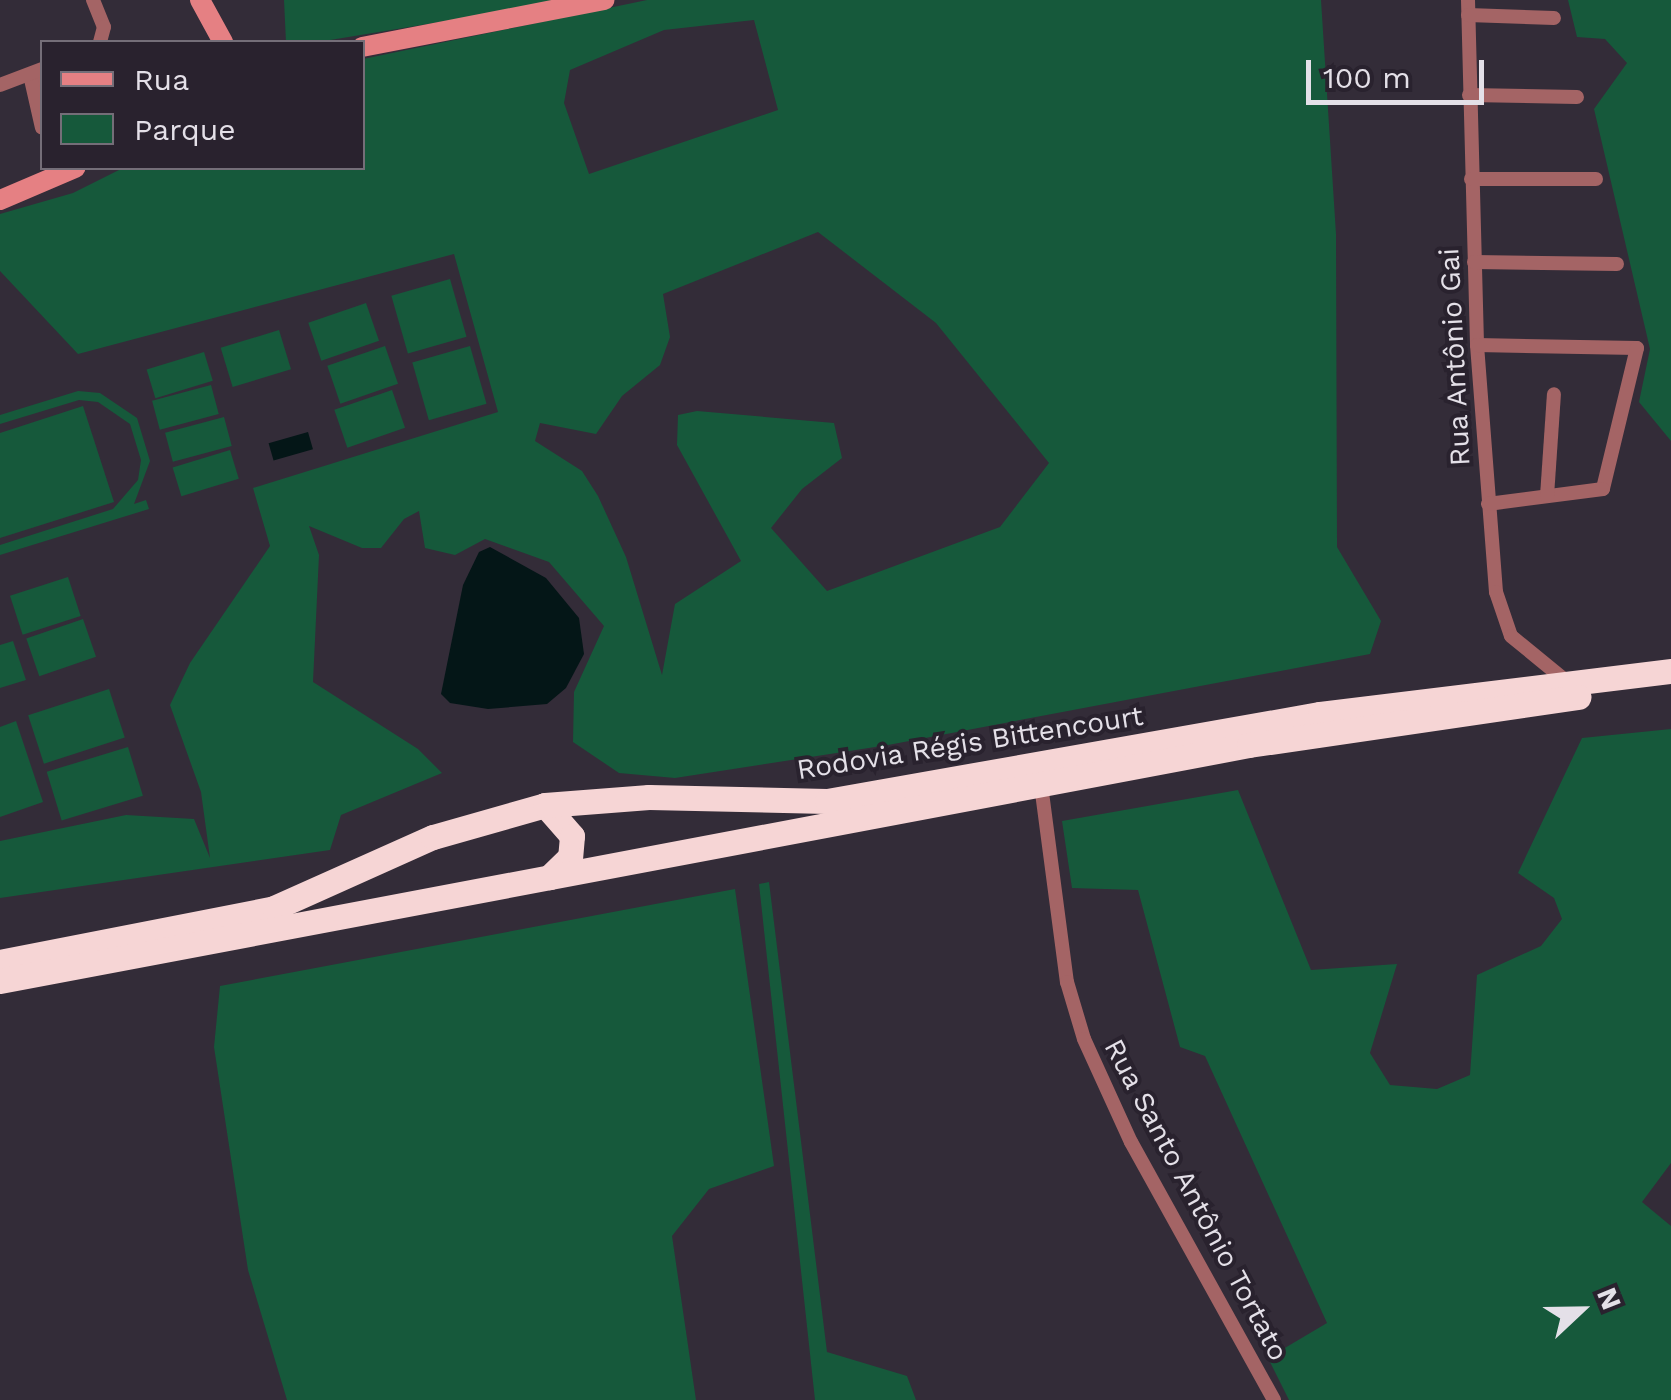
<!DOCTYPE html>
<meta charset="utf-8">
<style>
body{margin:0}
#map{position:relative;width:1671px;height:1400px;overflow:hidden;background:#332c38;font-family:"Work Sans",sans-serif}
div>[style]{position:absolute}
.green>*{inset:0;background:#16593b;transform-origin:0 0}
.water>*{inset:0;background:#041617;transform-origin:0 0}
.street>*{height:14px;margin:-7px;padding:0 7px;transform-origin:7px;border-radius:7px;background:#a46465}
.secondary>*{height:20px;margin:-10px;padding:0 10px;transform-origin:10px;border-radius:10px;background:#e58083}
.highway>*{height:25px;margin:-12.5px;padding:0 12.5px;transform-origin:12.5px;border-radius:12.5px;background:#f6d5d5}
span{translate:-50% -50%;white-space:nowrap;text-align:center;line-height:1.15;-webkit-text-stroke:8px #29222e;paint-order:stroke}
.street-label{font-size:28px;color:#e4e0e8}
.legend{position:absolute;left:40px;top:40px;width:325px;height:130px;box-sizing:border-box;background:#29222e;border:2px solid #746e78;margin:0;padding:12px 18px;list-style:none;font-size:30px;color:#e4e0e8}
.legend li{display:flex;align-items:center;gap:20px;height:50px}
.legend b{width:50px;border:2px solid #746e78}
.north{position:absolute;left:1531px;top:1260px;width:100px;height:100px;-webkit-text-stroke:8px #29222e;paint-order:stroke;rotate:68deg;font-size:28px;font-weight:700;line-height:40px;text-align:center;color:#e4e0e8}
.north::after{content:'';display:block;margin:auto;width:35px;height:45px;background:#e4e0e8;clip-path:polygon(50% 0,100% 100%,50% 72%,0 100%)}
.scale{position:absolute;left:1306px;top:60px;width:178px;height:45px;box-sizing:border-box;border:5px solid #e4e0e8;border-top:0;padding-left:12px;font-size:30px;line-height:35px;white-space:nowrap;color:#e4e0e8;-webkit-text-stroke:8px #29222e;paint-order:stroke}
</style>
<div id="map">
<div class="green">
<div style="clip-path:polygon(284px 0,575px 0,318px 42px,286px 42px)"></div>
<div style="clip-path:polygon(evenodd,647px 0,1321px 0,1336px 234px,1337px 547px,1381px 621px,1370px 654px,888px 745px,675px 778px,619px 773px,573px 742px,574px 692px,604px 626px,549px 562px,485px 539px,455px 555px,425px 548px,419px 511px,404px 519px,381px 548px,362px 548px,309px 526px,319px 555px,313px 682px,418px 749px,442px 773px,341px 815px,330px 850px,0 898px,0 841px,126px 815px,194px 819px,210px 858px,201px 792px,170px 705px,190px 663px,270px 546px,253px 488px,498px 412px,454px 254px,78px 354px,0 271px,0 214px,73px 193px,123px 168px,362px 168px,363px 59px,647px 0,754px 20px,778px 110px,589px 174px,564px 103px,570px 70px,664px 30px,754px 20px,647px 0,818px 232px,936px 323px,1049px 463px,1000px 527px,827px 591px,771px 528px,802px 489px,842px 458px,834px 423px,697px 411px,678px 415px,677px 445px,741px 561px,675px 604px,662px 675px,626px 557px,598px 496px,582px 471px,535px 441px,540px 423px,596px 434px,622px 396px,660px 365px,670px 337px,663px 294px,818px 232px)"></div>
<div style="clip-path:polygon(1568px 0,1671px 0,1671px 441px,1639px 402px,1650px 349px,1594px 109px,1627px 63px,1605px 39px,1577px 37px)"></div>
<div style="left:450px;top:279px;width:60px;height:61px;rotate:74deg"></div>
<div style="left:366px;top:303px;width:40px;height:61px;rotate:71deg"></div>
<div style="left:279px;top:330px;width:41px;height:61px;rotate:73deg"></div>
<div style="left:385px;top:346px;width:40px;height:61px;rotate:71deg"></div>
<div style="left:470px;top:346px;width:60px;height:60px;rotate:74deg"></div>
<div style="left:204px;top:352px;width:30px;height:60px;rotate:73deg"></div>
<div style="left:211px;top:385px;width:30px;height:61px;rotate:75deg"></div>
<div style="left:392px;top:390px;width:40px;height:61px;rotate:71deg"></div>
<div style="clip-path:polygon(78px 391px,100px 393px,137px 418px,150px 461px,134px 504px,146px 500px,149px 509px,0 555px,0 545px,113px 509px,138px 480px,141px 460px,130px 424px,98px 402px,79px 400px,0 424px,0 415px)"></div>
<div style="clip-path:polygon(83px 406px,114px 502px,0 538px,0 433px)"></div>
<div style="left:224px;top:417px;width:30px;height:61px;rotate:75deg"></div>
<div style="left:230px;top:450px;width:30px;height:60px;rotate:73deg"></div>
<div style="left:68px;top:577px;width:41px;height:61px;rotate:72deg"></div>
<div style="left:83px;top:619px;width:40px;height:60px;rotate:71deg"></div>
<div style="clip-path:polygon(13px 641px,26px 680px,0 688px,0 645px)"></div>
<div style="left:109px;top:689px;width:51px;height:85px;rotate:72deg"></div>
<div style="clip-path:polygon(16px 721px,43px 802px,0 817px,0 727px)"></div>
<div style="clip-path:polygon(1671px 729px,1671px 1163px,1642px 1202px,1671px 1226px,1671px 1400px,1289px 1400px,1268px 1358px,1327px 1323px,1205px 1056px,1180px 1047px,1138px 890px,1072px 888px,1062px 821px,1238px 790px,1311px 970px,1397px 964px,1370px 1053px,1390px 1085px,1437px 1089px,1470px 1075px,1477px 975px,1541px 946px,1562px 919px,1554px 898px,1518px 873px,1582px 738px)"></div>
<div style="left:128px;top:747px;width:51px;height:85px;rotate:73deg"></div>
<div style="clip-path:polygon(769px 882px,827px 1352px,907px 1376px,916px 1400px,815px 1400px,759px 884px)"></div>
<div style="clip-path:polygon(735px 889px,774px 1166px,709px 1189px,672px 1236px,696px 1400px,287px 1400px,248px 1270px,214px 1047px,220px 986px)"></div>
</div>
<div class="water">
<div style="left:308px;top:432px;width:18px;height:41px;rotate:74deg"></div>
<div style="clip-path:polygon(490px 547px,546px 578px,579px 618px,584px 654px,566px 688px,547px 704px,488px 709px,450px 703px,441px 694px,463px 585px,479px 552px)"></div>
</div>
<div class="street">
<div style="left:93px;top:0;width:29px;rotate:68deg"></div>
<div style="left:104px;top:27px;width:16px;rotate:105deg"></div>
<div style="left:1468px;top:0;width:345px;rotate:88.5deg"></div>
<div style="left:1477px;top:345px;width:248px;rotate:85.6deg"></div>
<div style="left:1496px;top:592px;width:46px;rotate:71.2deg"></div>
<div style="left:1511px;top:636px;width:71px;rotate:39.3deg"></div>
<div style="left:1468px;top:15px;width:86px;rotate:2deg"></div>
<div style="left:42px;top:84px;width:15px;rotate:-143deg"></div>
<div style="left:30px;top:75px;width:54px;rotate:77.2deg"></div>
<div style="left:0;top:85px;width:45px;rotate:-20.9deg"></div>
<div style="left:1469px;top:95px;width:108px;rotate:1.1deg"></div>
<div style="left:1471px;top:179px;width:125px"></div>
<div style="left:1474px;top:262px;width:143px;rotate:0.8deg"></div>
<div style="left:1477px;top:345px;width:160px;rotate:1.1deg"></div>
<div style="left:1637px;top:348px;width:145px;rotate:103.6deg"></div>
<div style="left:1603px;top:489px;width:116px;rotate:172.6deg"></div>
<div style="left:1547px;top:496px;width:102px;rotate:-86.1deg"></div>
<div style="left:1041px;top:785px;width:199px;rotate:82.5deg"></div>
<div style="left:1067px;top:982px;width:59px;rotate:73.4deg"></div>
<div style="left:1084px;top:1039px;width:113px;rotate:65.5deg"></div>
<div style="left:1131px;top:1142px;width:295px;rotate:61deg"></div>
</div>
<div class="secondary">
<div style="left:200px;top:0;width:48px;rotate:61.3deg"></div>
<div style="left:362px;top:47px;width:247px;rotate:-11deg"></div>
<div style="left:0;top:200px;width:82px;rotate:-23.1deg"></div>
</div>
<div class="highway">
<div style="left:545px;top:805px;width:41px;rotate:48.9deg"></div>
<div style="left:572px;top:836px;width:21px;rotate:95deg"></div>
<div style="left:570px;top:857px;width:29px;rotate:136deg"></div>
<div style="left:0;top:962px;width:279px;rotate:-11.1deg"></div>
<div style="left:274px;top:908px;width:174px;rotate:-24.1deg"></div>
<div style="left:433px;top:837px;width:116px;rotate:-15.9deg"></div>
<div style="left:545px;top:805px;width:104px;rotate:-4.4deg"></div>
<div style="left:649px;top:797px;width:178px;rotate:1.3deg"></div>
<div style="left:827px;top:801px;width:501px;rotate:-10.01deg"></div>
<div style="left:1320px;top:714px;width:354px;rotate:-7deg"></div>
<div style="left:0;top:981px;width:1271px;rotate:-10.7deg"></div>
<div style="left:1249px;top:745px;width:333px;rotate:-8.3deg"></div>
</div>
<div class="street-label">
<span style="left:1455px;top:357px;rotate:-93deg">Rua Antônio Gai</span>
<span style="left:970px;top:743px;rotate:-9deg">Rodovia Régis Bittencourt</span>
<span style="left:1196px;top:1200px;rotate:62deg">Rua Santo Antônio Tortato</span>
</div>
<ul class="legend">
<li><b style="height:12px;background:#e58083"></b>Rua</li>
<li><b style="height:28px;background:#16593b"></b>Parque</li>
</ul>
<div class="north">N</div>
<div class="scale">100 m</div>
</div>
